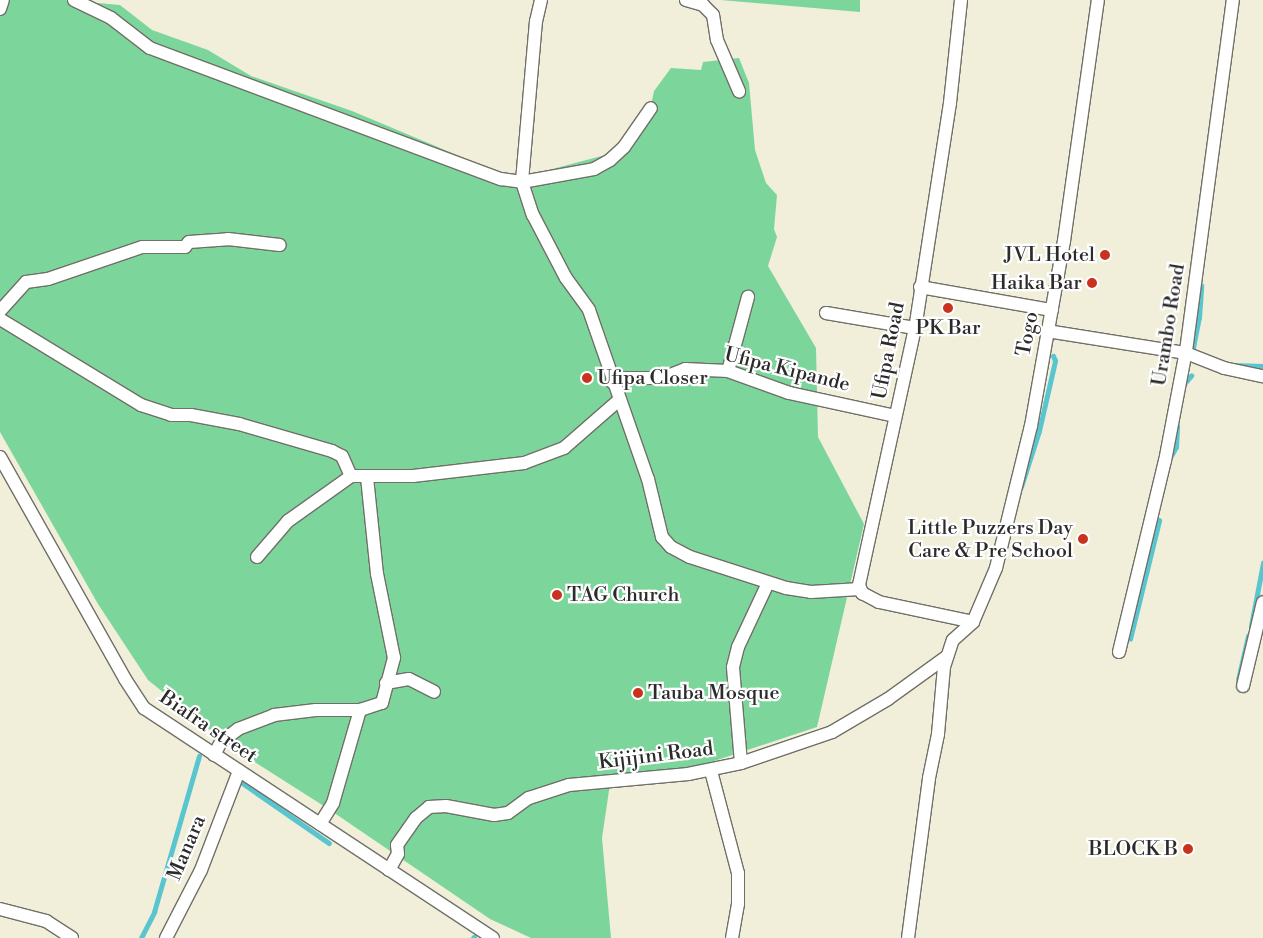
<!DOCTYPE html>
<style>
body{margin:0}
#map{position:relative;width:1263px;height:938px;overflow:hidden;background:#f1eeda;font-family:"Libre Bodoni",serif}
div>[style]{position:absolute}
.green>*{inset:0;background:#7cd69c}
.stream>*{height:4.5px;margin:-2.25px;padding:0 2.25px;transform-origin:2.25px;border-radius:2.25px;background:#59c6cf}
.roads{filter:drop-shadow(1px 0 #706f68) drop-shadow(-1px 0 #706f68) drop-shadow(0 1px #706f68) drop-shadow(0 -1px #706f68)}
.minor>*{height:12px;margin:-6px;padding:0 6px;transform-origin:6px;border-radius:6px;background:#fff}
.dots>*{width:14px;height:14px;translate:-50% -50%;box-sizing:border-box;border:2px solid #fff;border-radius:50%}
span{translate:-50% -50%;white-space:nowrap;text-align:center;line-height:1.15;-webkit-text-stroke:4.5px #fff;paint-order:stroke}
.poi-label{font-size:20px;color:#2b2b2b}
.right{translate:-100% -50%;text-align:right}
.left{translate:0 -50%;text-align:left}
.street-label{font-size:20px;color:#2b2b2b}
</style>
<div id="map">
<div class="green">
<div style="clip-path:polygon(0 0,65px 0,120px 5px,152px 30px,208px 50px,251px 76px,352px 111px,495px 171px,522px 177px,613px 153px,651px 105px,654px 91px,671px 68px,701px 70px,703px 62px,739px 58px,749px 83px,755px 150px,766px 183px,777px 195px,774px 229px,777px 237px,768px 266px,816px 348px,818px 437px,864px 524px,817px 727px,687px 770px,611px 777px,602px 838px,611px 938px,531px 938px,490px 919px,327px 808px,231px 747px,148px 680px,98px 604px,0 432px)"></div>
<div style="clip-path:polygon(721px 0,860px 0,860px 12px)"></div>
</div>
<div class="stream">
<div style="left:1192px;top:353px;width:36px;rotate:-79deg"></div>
<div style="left:1199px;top:318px;width:32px;rotate:-86deg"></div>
<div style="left:1234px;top:365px;width:29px;rotate:2deg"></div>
<div style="left:1184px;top:384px;width:11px;rotate:-49deg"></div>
<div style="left:1171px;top:456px;width:10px;rotate:-61deg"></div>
<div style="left:1176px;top:447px;width:21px;rotate:-87deg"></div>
<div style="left:1021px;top:487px;width:59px;rotate:-72.2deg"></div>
<div style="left:1039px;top:431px;width:72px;rotate:-77.1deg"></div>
<div style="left:1055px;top:361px;width:5px;rotate:-112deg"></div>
<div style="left:1251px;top:626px;width:64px;rotate:-79.2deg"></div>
<div style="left:1130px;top:639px;width:122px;rotate:-76.2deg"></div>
<div style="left:1238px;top:680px;width:45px;rotate:-77.2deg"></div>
<div style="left:241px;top:782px;width:107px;rotate:34.7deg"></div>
<div style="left:141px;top:938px;width:29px;rotate:-63deg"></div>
<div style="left:154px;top:912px;width:162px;rotate:-73.9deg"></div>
<div style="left:473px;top:938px;width:1px;rotate:-45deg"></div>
</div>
<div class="roads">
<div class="minor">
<div style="left:74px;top:0;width:41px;rotate:25.9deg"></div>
<div style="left:111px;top:18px;width:49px;rotate:37.6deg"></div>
<div style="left:150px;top:48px;width:375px;rotate:20.5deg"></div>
<div style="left:501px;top:179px;width:21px;rotate:8deg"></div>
<div style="left:522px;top:182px;width:73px;rotate:-10.2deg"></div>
<div style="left:594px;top:169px;width:18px;rotate:-29deg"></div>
<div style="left:610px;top:160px;width:19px;rotate:-43deg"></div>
<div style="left:624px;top:147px;width:47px;rotate:-55.3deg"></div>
<div style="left:541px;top:0;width:22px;rotate:103deg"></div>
<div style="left:536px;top:21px;width:162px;rotate:95deg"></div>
<div style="left:522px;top:182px;width:35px;rotate:72deg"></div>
<div style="left:533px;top:215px;width:71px;rotate:62.4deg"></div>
<div style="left:566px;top:278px;width:39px;rotate:54deg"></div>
<div style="left:589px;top:310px;width:179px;rotate:70.8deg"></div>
<div style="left:648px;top:479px;width:60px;rotate:76.4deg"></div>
<div style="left:662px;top:537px;width:13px;rotate:48deg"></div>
<div style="left:671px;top:547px;width:21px;rotate:28deg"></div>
<div style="left:690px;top:557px;width:101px;rotate:17.9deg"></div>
<div style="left:786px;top:588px;width:25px;rotate:9deg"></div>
<div style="left:811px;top:592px;width:49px;rotate:-3.5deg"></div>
<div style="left:686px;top:0;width:18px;rotate:16deg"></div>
<div style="left:703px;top:5px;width:14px;rotate:45deg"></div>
<div style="left:713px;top:15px;width:25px;rotate:81deg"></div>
<div style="left:717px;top:40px;width:56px;rotate:66.7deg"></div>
<div style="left:961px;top:0;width:104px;rotate:96.1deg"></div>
<div style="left:950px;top:103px;width:228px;rotate:98.8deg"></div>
<div style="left:915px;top:328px;width:263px;rotate:102.3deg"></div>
<div style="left:859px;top:585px;width:9px;rotate:69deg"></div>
<div style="left:862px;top:593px;width:19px;rotate:28deg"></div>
<div style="left:879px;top:602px;width:96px;rotate:12deg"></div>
<div style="left:0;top:9px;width:9px;rotate:-72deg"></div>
<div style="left:920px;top:287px;width:134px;rotate:9.9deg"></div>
<div style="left:0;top:311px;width:39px;rotate:-48deg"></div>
<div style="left:26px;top:282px;width:22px;rotate:-8deg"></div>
<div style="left:48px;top:279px;width:99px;rotate:-18.8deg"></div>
<div style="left:142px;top:247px;width:43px"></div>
<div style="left:185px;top:247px;width:6px;rotate:-51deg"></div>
<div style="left:189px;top:242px;width:39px;rotate:-4deg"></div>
<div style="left:228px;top:239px;width:52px;rotate:6.6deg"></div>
<div style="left:826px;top:313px;width:90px;rotate:9.6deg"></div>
<div style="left:0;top:319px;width:165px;rotate:31.4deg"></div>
<div style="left:141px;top:405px;width:32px;rotate:18deg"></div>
<div style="left:171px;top:415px;width:20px"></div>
<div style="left:191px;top:415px;width:49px;rotate:10.6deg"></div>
<div style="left:239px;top:424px;width:97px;rotate:16.2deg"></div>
<div style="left:332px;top:451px;width:11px;rotate:27deg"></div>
<div style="left:342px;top:456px;width:22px;rotate:66deg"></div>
<div style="left:1047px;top:331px;width:141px;rotate:9deg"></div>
<div style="left:1186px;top:353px;width:41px;rotate:21.5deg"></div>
<div style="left:1224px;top:368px;width:40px;rotate:12deg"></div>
<div style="left:728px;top:371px;width:77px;rotate:-74.9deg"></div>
<div style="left:612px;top:382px;width:11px;rotate:-22deg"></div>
<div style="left:622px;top:378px;width:40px"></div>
<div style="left:662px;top:378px;width:25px;rotate:-21deg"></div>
<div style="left:685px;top:369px;width:43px;rotate:2.7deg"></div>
<div style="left:728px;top:371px;width:65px;rotate:19.8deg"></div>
<div style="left:789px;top:393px;width:108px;rotate:12.2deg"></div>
<div style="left:0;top:457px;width:255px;rotate:60.6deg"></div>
<div style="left:125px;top:679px;width:35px;rotate:57deg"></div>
<div style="left:144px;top:708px;width:418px;rotate:33.4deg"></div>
<div style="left:257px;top:557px;width:48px;rotate:-49.3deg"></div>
<div style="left:288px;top:521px;width:77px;rotate:-35.5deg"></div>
<div style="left:351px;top:476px;width:62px"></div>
<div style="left:413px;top:476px;width:112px;rotate:-6.7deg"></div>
<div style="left:524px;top:463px;width:43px;rotate:-20.6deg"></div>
<div style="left:564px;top:448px;width:73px;rotate:-41.1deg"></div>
<div style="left:1119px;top:652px;width:196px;rotate:-76.5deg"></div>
<div style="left:1165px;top:461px;width:112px;rotate:-79.2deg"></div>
<div style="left:1186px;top:351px;width:354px;rotate:-82.4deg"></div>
<div style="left:386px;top:683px;width:23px;rotate:-10deg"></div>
<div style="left:409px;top:679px;width:28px;rotate:27deg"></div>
<div style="left:1243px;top:686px;width:86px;rotate:-76.6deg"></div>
<div style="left:214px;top:755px;width:15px;rotate:-62deg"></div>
<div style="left:221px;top:742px;width:21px;rotate:-37deg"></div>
<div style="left:238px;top:729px;width:39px;rotate:-21deg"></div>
<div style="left:274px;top:715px;width:42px;rotate:-6.8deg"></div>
<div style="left:316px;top:710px;width:44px"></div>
<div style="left:360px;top:710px;width:23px;rotate:-18deg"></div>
<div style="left:382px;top:703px;width:47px;rotate:-75.1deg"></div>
<div style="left:394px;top:658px;width:86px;rotate:-101.4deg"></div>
<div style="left:377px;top:574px;width:98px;rotate:-95.9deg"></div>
<div style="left:741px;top:763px;width:96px;rotate:-94.8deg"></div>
<div style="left:733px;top:667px;width:21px;rotate:-76deg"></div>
<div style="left:738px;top:647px;width:71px;rotate:-64.9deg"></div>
<div style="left:711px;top:771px;width:106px;rotate:75.2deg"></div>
<div style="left:738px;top:873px;width:31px;rotate:90deg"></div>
<div style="left:738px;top:904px;width:35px;rotate:100deg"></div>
<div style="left:320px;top:824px;width:25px;rotate:-58deg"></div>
<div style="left:333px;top:803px;width:97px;rotate:-73.8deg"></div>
<div style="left:389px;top:870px;width:18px;rotate:-61deg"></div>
<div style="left:398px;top:854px;width:9px;rotate:-96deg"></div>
<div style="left:397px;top:845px;width:33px;rotate:-55deg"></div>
<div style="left:416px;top:818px;width:17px;rotate:-40deg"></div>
<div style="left:429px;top:807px;width:17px;rotate:-3deg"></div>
<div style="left:446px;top:806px;width:49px;rotate:10.6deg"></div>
<div style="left:494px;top:815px;width:14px;rotate:-8deg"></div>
<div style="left:508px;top:813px;width:26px;rotate:-36deg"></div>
<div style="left:529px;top:798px;width:42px;rotate:-18deg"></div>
<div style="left:569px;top:785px;width:120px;rotate:-5.3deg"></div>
<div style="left:688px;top:774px;width:54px;rotate:-11.7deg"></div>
<div style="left:741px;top:763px;width:96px;rotate:-18.8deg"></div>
<div style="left:832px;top:732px;width:65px;rotate:-30.5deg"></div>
<div style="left:888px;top:699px;width:72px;rotate:-35.9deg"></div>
<div style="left:0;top:909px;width:48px;rotate:14.6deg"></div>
<div style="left:46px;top:921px;width:31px;rotate:33deg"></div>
<div style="left:166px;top:938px;width:76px;rotate:-62.8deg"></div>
<div style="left:201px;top:870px;width:106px;rotate:-69deg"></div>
<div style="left:908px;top:938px;width:161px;rotate:-82.5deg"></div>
<div style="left:929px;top:778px;width:45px;rotate:-78.4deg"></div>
<div style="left:938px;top:734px;width:67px;rotate:-84.9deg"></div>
<div style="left:944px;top:667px;width:28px;rotate:-72deg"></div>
<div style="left:953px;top:640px;width:27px;rotate:-42deg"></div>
<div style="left:973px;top:622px;width:59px;rotate:-66.9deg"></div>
<div style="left:996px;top:568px;width:146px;rotate:-76.2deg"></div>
<div style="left:1031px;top:426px;width:188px;rotate:-79.9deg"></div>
<div style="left:1064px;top:241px;width:243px;rotate:-82deg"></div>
</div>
</div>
<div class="dots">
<div style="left:1105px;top:255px;background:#c8321e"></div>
<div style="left:1092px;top:283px;background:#c8321e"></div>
<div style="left:948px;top:308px;background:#c8321e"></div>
<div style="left:587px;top:378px;background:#c8321e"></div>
<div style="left:1083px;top:539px;background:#c8321e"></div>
<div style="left:557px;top:595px;background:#c8321e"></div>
<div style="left:638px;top:693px;background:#c8321e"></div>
<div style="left:1188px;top:849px;background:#c8321e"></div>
</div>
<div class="poi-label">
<span class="right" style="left:1095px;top:255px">JVL Hotel</span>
<span class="right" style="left:1082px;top:283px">Haika Bar</span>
<span style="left:948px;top:328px">PK Bar</span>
<span class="left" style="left:597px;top:378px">Ufipa Closer</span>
<span class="right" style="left:1073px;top:540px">Little Puzzers Day<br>Care &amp; Pre School</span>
<span class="left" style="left:567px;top:595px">TAG Church</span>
<span class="left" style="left:648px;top:693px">Tauba Mosque</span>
<span class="right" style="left:1178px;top:849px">BLOCK B</span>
</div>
<div class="street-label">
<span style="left:1169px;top:325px;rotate:-81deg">Urambo Road</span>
<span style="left:1028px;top:334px;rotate:-79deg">Togo</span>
<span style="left:889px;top:351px;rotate:-79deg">Ufipa Road</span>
<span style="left:787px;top:370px;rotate:14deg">Ufipa Kipande</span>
<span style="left:208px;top:727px;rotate:34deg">Biafra street</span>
<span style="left:656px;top:756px;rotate:-7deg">Kijijini Road</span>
<span style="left:187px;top:848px;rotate:-67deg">Manara</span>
</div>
</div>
